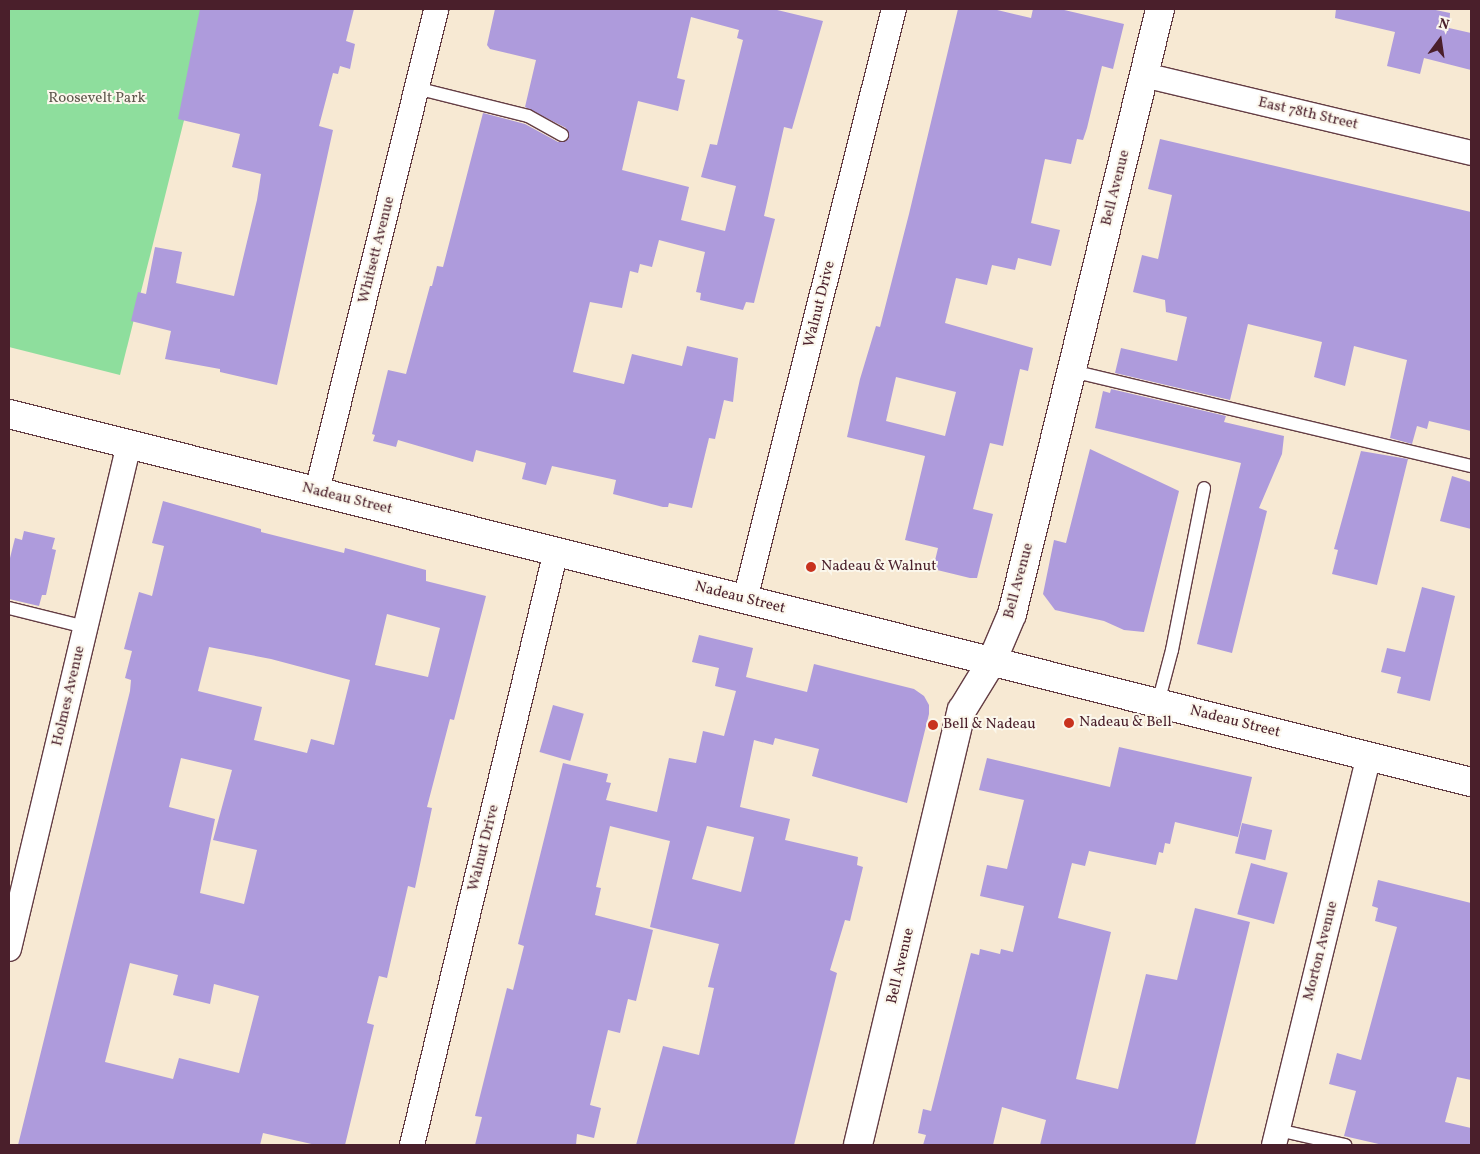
<!DOCTYPE html>
<style>
body{margin:0}
#map{position:relative;width:1480px;height:1154px;overflow:hidden;background:#f7e9d3;font-family:Vollkorn,serif}
div>[style]{position:absolute}
.green>*{inset:0;background:#8ede9d}
.building>*{inset:0;background:#ae9bdc;transform-origin:0 0}
.roads{filter:drop-shadow(1px 0 #643d44) drop-shadow(-1px 0 #643d44) drop-shadow(0 1px #643d44) drop-shadow(0 -1px #643d44)}
.service>*{height:12px;margin:-6px;padding:0 6px;transform-origin:6px;border-radius:6px;background:#fff}
.minor>*{height:24px;margin:-12px;padding:0 12px;transform-origin:12px;border-radius:12px;background:#fff}
.tertiary>*{height:28px;margin:-14px;padding:0 14px;transform-origin:14px;border-radius:14px;background:#fff}
.secondary>*{height:28px;margin:-14px;padding:0 14px;transform-origin:14px;border-radius:14px;background:#fff}
.dots>*{width:14px;height:14px;translate:-50% -50%;box-sizing:border-box;border:2px solid #fbf7ec;border-radius:50%}
span{translate:-50% -50%;white-space:nowrap;text-align:center;line-height:1.15;-webkit-text-stroke:4px #fbf7ec;paint-order:stroke}
.park-label{font-size:15px;color:#5e584d}
.street-label{font-size:15px;color:#4a1f2b}
.poi-label{font-size:15px;color:#4a1f2b}
.left{translate:0 -50%;text-align:left}
.frame{position:absolute;inset:0;border:10px solid #4a1f2b;pointer-events:none}
.north{position:absolute;left:1415px;top:15px;width:50px;height:50px;-webkit-text-stroke:4px #fbf7ec;paint-order:stroke;rotate:14deg;font-size:14px;font-weight:700;line-height:20px;text-align:center;color:#4a1f2b}
.north::after{content:'';display:block;margin:auto;width:18px;height:22px;background:#4a1f2b;clip-path:polygon(50% 0,100% 100%,50% 72%,0 100%)}
</style>
<div id="map">
<div class="green">
<div style="clip-path:polygon(9px 9px,212px 9px,120px 375px,9px 347px)"></div>
</div>
<div class="building">
<div style="clip-path:polygon(200px 9px,354px 9px,346px 41px,355px 44px,350px 69px,340px 66px,338px 74px,333px 73px,319px 126px,333px 130px,277px 385px,220px 372px,220px 369px,165px 359px,171px 331px,131px 321px,138px 292px,146px 294px,155px 247px,182px 252px,176px 283px,234px 296px,257px 200px,261px 174px,232px 167px,240px 134px,178px 119px)"></div>
<div style="clip-path:polygon(evenodd,495px 9px,773px 9px,823px 21px,792px 129px,784px 127px,764px 216px,775px 219px,754px 303px,746px 302px,743px 310px,700px 300px,701px 293px,696px 292px,705px 252px,659px 240px,652px 267px,640px 264px,638px 273px,630px 271px,622px 308px,590px 302px,573px 372px,624px 384px,632px 354px,682px 366px,687px 346px,738px 358px,733px 402px,724px 400px,715px 439px,709px 438px,692px 508px,669px 503px,668px 507px,663px 507px,613px 494px,616px 480px,552px 466px,546px 485px,522px 479px,526px 463px,476px 450px,473px 462px,398px 440px,396px 447px,373px 441px,375px 435px,372px 434px,388px 370px,406px 374px,430px 286px,432px 286px,437px 266px,443px 267px,483px 113px,525px 124px,558px 142px,569px 139px,566px 128px,525px 107px,536px 60px,490px 49px,487px 45px,495px 9px,691px 17px,739px 30px,737px 38px,743px 40px,717px 145px,710px 144px,701px 177px,736px 186px,725px 231px,681px 220px,689px 187px,622px 170px,638px 101px,678px 111px,685px 80px,677px 78px,691px 17px)"></div>
<div style="clip-path:polygon(evenodd,958px 9px,993px 9px,1031px 18px,1033px 9px,1060px 9px,1124px 24px,1113px 69px,1102px 66px,1087px 128px,1083px 140px,1077px 139px,1071px 164px,1045px 159px,1031px 223px,1060px 230px,1051px 266px,1018px 258px,1015px 270px,992px 265px,987px 285px,956px 278px,945px 323px,1033px 348px,1028px 371px,1020px 369px,1003px 446px,990px 443px,973px 509px,993px 514px,977px 578px,970px 578px,933px 569px,938px 548px,905px 540px,925px 456px,847px 437px,860px 379px,876px 326px,880px 327px,909px 214px,958px 9px,896px 377px,956px 392px,945px 436px,886px 421px,896px 377px)"></div>
<div style="clip-path:polygon(1336px 9px,1431px 9px,1450px 13px,1449px 28px,1471px 33px,1471px 70px,1424px 58px,1420px 74px,1387px 66px,1395px 32px,1335px 18px)"></div>
<div style="clip-path:polygon(1160px 139px,1471px 212px,1471px 431px,1429px 421px,1427px 429px,1417px 426px,1412px 444px,1390px 438px,1407px 360px,1354px 346px,1345px 386px,1314px 377px,1322px 342px,1248px 324px,1230px 400px,1115px 373px,1121px 348px,1177px 361px,1187px 317px,1166px 312px,1165px 300px,1133px 292px,1142px 255px,1158px 259px,1172px 195px,1148px 189px)"></div>
<div style="clip-path:polygon(1111px 389px,1226px 416px,1224px 422px,1284px 436px,1282px 454px,1259px 508px,1267px 511px,1232px 653px,1197px 644px,1241px 463px,1095px 428px,1103px 391px,1110px 393px)"></div>
<div style="clip-path:polygon(1090px 449px,1179px 491px,1144px 632px,1124px 630px,1104px 621px,1055px 610px,1043px 594px,1054px 540px,1066px 543px)"></div>
<div style="clip-path:polygon(1361px 451px,1408px 459px,1377px 585px,1332px 574px,1338px 550px,1334px 549px)"></div>
<div style="clip-path:polygon(1452px 476px,1471px 482px,1471px 529px,1440px 521px)"></div>
<div style="clip-path:polygon(evenodd,163px 501px,261px 529px,261px 532px,344px 553px,345px 548px,426px 570px,426px 581px,486px 596px,454px 720px,450px 719px,427px 807px,432px 808px,415px 888px,408px 886px,387px 978px,379px 976px,367px 1023px,374px 1025px,345px 1145px,316px 1145px,263px 1133px,260px 1145px,18px 1145px,130px 691px,131px 680px,125px 678px,132px 651px,124px 649px,139px 592px,152px 596px,164px 546px,152px 543px,163px 501px,387px 614px,440px 628px,428px 677px,375px 665px,387px 614px,163px 501px,209px 647px,271px 659px,350px 680px,334px 745px,311px 739px,307px 753px,254px 740px,262px 707px,198px 691px,209px 647px,163px 501px,181px 758px,232px 770px,213px 840px,257px 850px,244px 904px,200px 893px,215px 819px,169px 807px,181px 758px,163px 501px,130px 963px,178px 975px,173px 995px,210px 1004px,214px 984px,259px 996px,239px 1073px,179px 1058px,173px 1079px,105px 1062px,130px 963px)"></div>
<div style="clip-path:polygon(24px 531px,55px 538px,52px 549px,56px 550px,46px 595px,42px 595px,39px 606px,9px 599px,9px 562px,15px 538px,22px 540px)"></div>
<div style="clip-path:polygon(1422px 587px,1455px 596px,1430px 701px,1397px 693px,1401px 677px,1381px 672px,1387px 648px,1405px 652px)"></div>
<div style="clip-path:polygon(evenodd,699px 635px,753px 648px,746px 677px,807px 692px,814px 664px,914px 689px,924px 696px,929px 705px,929px 714px,907px 803px,812px 776px,819px 749px,775px 738px,773px 745px,754px 740px,740px 807px,790px 819px,785px 840px,858px 857px,857px 865px,863px 867px,850px 921px,845px 920px,830px 970px,837px 973px,794px 1145px,636px 1145px,663px 1046px,699px 1055px,714px 988px,708px 987px,719px 944px,650px 927px,670px 841px,610px 826px,596px 887px,601px 888px,595px 915px,653px 930px,636px 1001px,628px 999px,620px 1033px,608px 1030px,590px 1105px,601px 1108px,594px 1138px,577px 1134px,576px 1145px,475px 1145px,482px 1117px,475px 1116px,507px 988px,513px 990px,524px 946px,518px 944px,563px 763px,608px 774px,606px 782px,611px 783px,606px 800px,657px 812px,669px 758px,696px 763px,703px 731px,724px 736px,736px 691px,715px 686px,719px 668px,692px 662px,699px 635px,707px 826px,754px 837px,741px 892px,692px 879px,707px 826px)"></div>
<div style="left:553px;top:705px;width:32px;height:49px;rotate:16deg"></div>
<div style="clip-path:polygon(1119px 747px,1252px 777px,1238px 837px,1175px 822px,1170px 844px,1165px 843px,1163px 853px,1159px 852px,1156px 865px,1089px 851px,1085px 866px,1072px 863px,1058px 918px,1111px 932px,1076px 1079px,1118px 1089px,1146px 974px,1177px 980px,1195px 908px,1250px 922px,1195px 1145px,1040px 1145px,1046px 1120px,1002px 1107px,993px 1145px,923px 1145px,926px 1135px,918px 1133px,923px 1109px,931px 1111px,971px 953px,979px 955px,980px 949px,1000px 954px,1001px 949px,1013px 952px,1024px 906px,980px 896px,987px 865px,1007px 869px,1024px 800px,979px 790px,987px 758px,1110px 787px)"></div>
<div style="left:1242px;top:823px;width:31px;height:31px;rotate:13deg"></div>
<div style="left:1251px;top:863px;width:38px;height:53px;rotate:15deg"></div>
<div style="clip-path:polygon(1378px 880px,1471px 903px,1471px 1080px,1457px 1077px,1445px 1122px,1471px 1128px,1471px 1145px,1383px 1145px,1344px 1136px,1356px 1091px,1329px 1084px,1337px 1053px,1361px 1060px,1397px 927px,1375px 921px,1378px 908px,1372px 906px)"></div>
</div>
<div class="roads">
<div class="service">
<div style="left:416px;top:88px;width:115px;rotate:14deg"></div>
<div style="left:528px;top:116px;width:39px;rotate:29deg"></div>
<div style="left:1072px;top:371px;width:410px;rotate:13.4deg"></div>
<div style="left:9px;top:608px;width:78px;rotate:14deg"></div>
<div style="left:1158px;top:703px;width:55px;rotate:-75.2deg"></div>
<div style="left:1172px;top:650px;width:165px;rotate:-78.8deg"></div>
<div style="left:1278px;top:1130px;width:69px;rotate:12.6deg"></div>
</div>
<div class="minor">
<div style="left:1144px;top:75px;width:336px;rotate:13.4deg"></div>
<div style="left:317px;top:491px;width:496px;rotate:-76.1deg"></div>
<div style="left:745px;top:599px;width:609px;rotate:-75.83deg"></div>
<div style="left:9px;top:949px;width:519px;rotate:-76.63deg"></div>
<div style="left:412px;top:1145px;width:611px;rotate:-76.37deg"></div>
<div style="left:1274px;top:1145px;width:400px;rotate:-76.3deg"></div>
</div>
<div class="tertiary">
<div style="left:858px;top:1145px;width:447px;rotate:-76.6deg"></div>
<div style="left:962px;top:710px;width:57px;rotate:-58.5deg"></div>
<div style="left:992px;top:661px;width:51px;rotate:-66.9deg"></div>
<div style="left:1012px;top:614px;width:623px;rotate:-76.25deg"></div>
</div>
<div class="secondary">
<div style="left:9px;top:414px;width:1508px;rotate:14.13deg"></div>
</div>
</div>
<div class="dots">
<div style="left:811px;top:567px;background:#c8321e"></div>
<div style="left:1069px;top:723px;background:#c8321e"></div>
<div style="left:933px;top:725px;background:#c8321e"></div>
</div>
<div class="park-label">
<span style="left:97px;top:99px">Roosevelt Park</span>
</div>
<div class="street-label">
<span style="left:1308px;top:114px;rotate:13deg">East 78th Street</span>
<span style="left:1116px;top:188px;rotate:-76deg">Bell Avenue</span>
<span style="left:377px;top:250px;rotate:-76deg">Whitsett Avenue</span>
<span style="left:820px;top:304px;rotate:-76deg">Walnut Drive</span>
<span style="left:347px;top:499px;rotate:14deg">Nadeau Street</span>
<span style="left:1019px;top:581px;rotate:-75deg">Bell Avenue</span>
<span style="left:740px;top:598px;rotate:14deg">Nadeau Street</span>
<span style="left:69px;top:696px;rotate:-77deg">Holmes Avenue</span>
<span style="left:1235px;top:722px;rotate:14deg">Nadeau Street</span>
<span style="left:484px;top:848px;rotate:-76deg">Walnut Drive</span>
<span style="left:1321px;top:951px;rotate:-76deg">Morton Avenue</span>
<span style="left:901px;top:966px;rotate:-77deg">Bell Avenue</span>
</div>
<div class="poi-label">
<span class="left" style="left:821px;top:567px">Nadeau &amp; Walnut</span>
<span class="left" style="left:1079px;top:723px">Nadeau &amp; Bell</span>
<span class="left" style="left:943px;top:725px">Bell &amp; Nadeau</span>
</div>
<div class="frame"></div>
<div class="north">N</div>
</div>
